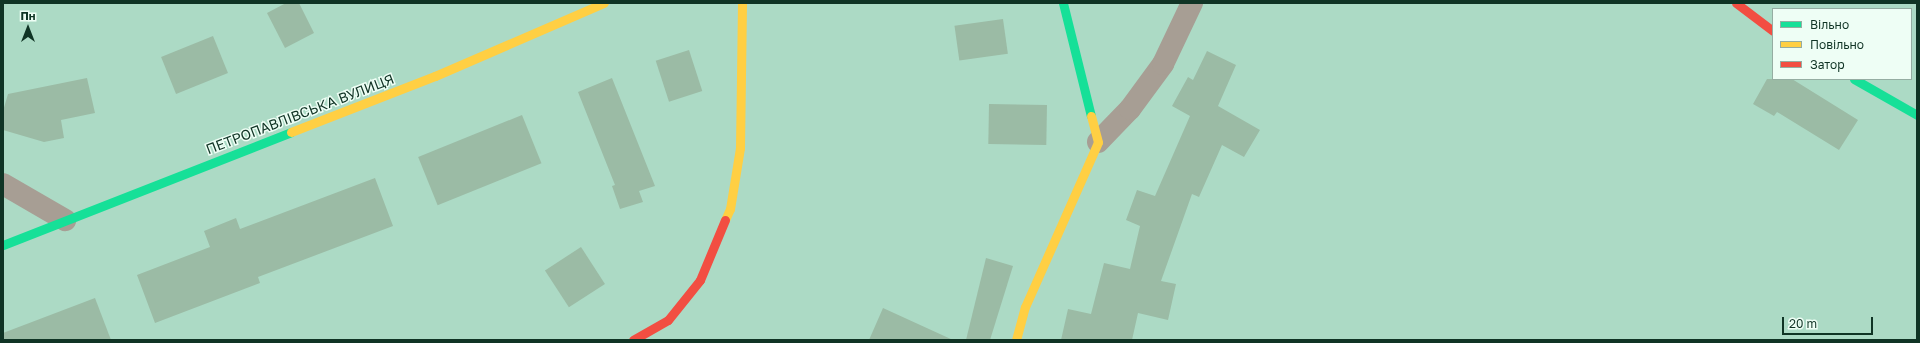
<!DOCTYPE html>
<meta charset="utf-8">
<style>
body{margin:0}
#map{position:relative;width:1920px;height:343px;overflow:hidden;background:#acdac5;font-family:"Golos Text",sans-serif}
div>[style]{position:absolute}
.building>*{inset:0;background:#9bbba5;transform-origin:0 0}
.street>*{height:22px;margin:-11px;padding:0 11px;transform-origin:11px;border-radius:11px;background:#a79e94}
.fast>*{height:9px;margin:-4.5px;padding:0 4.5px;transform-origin:4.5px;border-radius:4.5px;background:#16e098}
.slow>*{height:9px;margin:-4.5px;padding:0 4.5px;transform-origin:4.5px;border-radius:4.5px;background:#ffcf43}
.jam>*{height:9px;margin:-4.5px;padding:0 4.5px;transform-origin:4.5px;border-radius:4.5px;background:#f24e42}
span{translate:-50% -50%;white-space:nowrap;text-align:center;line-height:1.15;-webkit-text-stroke:3px #eefef5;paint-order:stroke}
.street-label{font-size:14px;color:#103425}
.frame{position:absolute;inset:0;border:4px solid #103425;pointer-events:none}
.legend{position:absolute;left:1772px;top:8px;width:140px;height:72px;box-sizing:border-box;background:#eefef5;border:1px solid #95ada2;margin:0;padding:5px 7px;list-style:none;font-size:12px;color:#103425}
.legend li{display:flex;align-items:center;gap:8px;height:20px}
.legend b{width:20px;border:1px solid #95ada2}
.north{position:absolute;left:8px;top:8px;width:40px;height:40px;-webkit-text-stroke:3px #eefef5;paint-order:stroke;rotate:0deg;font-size:11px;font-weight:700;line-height:16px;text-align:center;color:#103425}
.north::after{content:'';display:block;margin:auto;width:14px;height:18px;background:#103425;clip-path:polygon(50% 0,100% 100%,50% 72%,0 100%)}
.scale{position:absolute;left:1782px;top:317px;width:91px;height:18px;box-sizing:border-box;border:2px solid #103425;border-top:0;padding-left:5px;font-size:12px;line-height:14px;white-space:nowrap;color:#103425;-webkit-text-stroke:3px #eefef5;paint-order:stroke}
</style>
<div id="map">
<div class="building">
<div style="clip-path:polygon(286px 3px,299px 3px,314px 33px,285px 48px,267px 13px)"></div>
<div style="left:1003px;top:19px;width:35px;height:49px;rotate:82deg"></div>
<div style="left:213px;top:36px;width:40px;height:56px;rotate:68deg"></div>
<div style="left:689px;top:50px;width:43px;height:35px;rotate:72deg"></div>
<div style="clip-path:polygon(1207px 51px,1236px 65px,1218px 106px,1260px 130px,1244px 157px,1222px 145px,1199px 197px,1192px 194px,1161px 281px,1176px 284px,1168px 320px,1138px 313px,1132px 340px,1061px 340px,1068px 309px,1091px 314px,1104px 263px,1130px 269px,1140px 226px,1126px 220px,1137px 190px,1155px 196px,1190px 116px,1172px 106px,1188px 77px,1193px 80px)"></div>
<div style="clip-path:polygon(87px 78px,95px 113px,61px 120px,64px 138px,44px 142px,3px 130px,3px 111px,8px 94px)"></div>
<div style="clip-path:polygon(612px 78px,655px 186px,639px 191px,643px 202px,620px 209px,612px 186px,615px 185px,578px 92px)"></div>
<div style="clip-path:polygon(1767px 79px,1792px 79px,1858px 120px,1839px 150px,1777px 112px,1774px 116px,1753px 104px)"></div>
<div style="left:989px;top:104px;width:58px;height:40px;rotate:1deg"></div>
<div style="left:522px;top:115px;width:52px;height:112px;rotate:68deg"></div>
<div style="clip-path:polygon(375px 178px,393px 226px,258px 277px,260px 283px,155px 323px,137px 275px,210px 247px,204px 231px,236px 218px,240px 229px)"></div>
<div style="left:581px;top:247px;width:44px;height:43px;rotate:57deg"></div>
<div style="clip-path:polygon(986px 258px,1013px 266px,990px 340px,966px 340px)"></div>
<div style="clip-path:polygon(95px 298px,111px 340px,3px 340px,3px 333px)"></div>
<div style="clip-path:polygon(883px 308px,953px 340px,869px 340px)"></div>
</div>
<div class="street">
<div style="left:1098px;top:142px;width:46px;rotate:-45.9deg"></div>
<div style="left:1130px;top:109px;width:56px;rotate:-53.7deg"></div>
<div style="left:1163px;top:64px;width:68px;rotate:-64.6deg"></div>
<div style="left:3px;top:184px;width:72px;rotate:30.1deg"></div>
</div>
<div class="fast">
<div style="left:1063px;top:3px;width:116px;rotate:76.1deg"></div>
<div style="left:1854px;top:79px;width:73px;rotate:29.7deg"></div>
<div style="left:3px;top:245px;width:309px;rotate:-21.4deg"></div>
</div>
<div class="slow">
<div style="left:291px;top:132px;width:155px;rotate:-21.3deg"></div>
<div style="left:435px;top:76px;width:184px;rotate:-23.4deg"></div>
<div style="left:725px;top:220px;width:12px;rotate:-66deg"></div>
<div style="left:730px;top:209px;width:62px;rotate:-80.7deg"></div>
<div style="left:740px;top:148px;width:145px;rotate:-89.2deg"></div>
<div style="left:1016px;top:340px;width:34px;rotate:-75deg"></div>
<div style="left:1025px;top:307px;width:180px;rotate:-66.1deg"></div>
<div style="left:1098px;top:142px;width:27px;rotate:-105deg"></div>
</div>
<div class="jam">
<div style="left:1736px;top:3px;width:46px;rotate:37.1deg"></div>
<div style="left:633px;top:340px;width:40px;rotate:-29.7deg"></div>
<div style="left:668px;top:320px;width:51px;rotate:-51.3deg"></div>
<div style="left:700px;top:280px;width:65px;rotate:-67.4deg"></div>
</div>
<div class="street-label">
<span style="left:300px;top:114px;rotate:-21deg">ПЕТРОПАВЛІВСЬКА ВУЛИЦЯ</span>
</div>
<div class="frame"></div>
<ul class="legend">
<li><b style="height:5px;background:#16e098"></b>Вільно</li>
<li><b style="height:5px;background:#ffcf43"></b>Повільно</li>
<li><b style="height:5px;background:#f24e42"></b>Затор</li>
</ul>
<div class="north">Пн</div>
<div class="scale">20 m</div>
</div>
